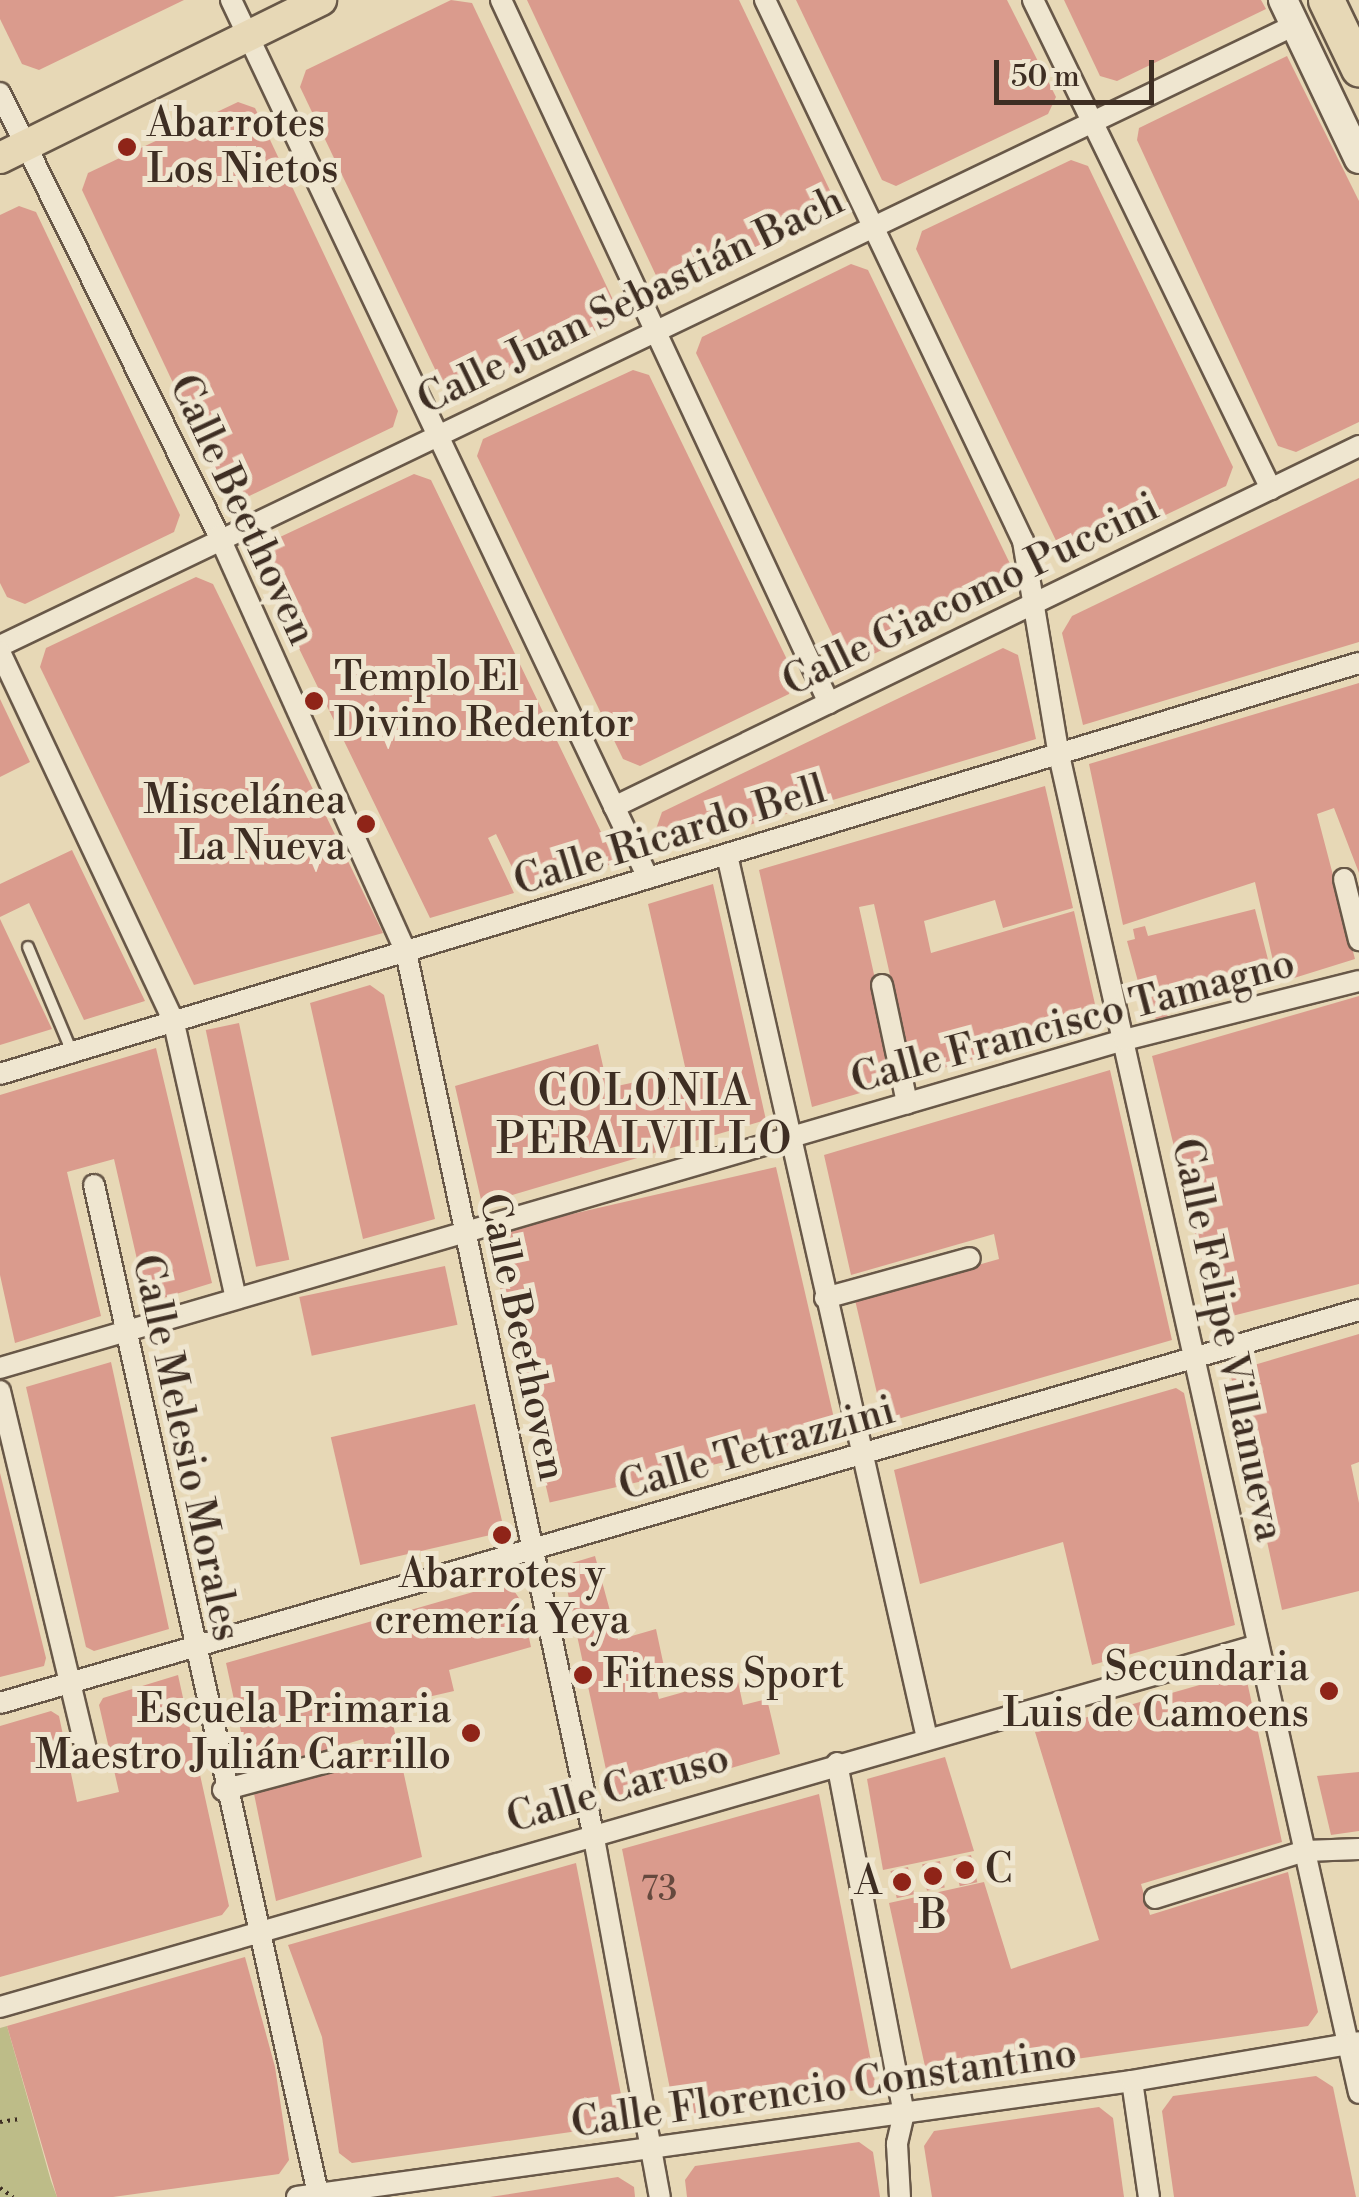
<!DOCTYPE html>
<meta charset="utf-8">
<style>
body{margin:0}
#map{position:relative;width:1359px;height:2197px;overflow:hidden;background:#e7d8b6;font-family:"Libre Bodoni",serif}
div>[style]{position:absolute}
.green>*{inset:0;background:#bdbc88}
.building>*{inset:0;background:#da9b8d;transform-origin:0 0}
.path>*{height:4px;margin-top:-2px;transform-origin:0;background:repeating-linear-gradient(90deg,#3e2e23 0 2.5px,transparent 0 7.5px)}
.roads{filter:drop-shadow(2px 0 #685848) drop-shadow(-2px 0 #685848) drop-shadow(0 2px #685848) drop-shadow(0 -2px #685848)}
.service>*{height:10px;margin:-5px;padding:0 5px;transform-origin:5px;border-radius:5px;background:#efe6d0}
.minor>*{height:20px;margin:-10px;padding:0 10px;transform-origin:10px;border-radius:10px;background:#efe6d0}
.secondary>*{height:28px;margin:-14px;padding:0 14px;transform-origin:14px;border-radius:14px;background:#efe6d0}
.primary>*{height:30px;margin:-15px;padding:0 15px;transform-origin:15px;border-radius:15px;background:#e7d8b6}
.motorway>*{height:35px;margin:-17.5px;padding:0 17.5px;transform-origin:17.5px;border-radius:17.5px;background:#e7d8b6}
.dots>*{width:28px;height:28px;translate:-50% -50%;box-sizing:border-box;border:5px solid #efe6d0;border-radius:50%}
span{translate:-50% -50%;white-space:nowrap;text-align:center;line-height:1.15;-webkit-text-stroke:10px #efe6d0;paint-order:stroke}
.number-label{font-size:35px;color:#65493e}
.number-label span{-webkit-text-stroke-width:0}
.poi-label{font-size:40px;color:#3e2e23}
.left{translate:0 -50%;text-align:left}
.right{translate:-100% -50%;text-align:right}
.street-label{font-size:40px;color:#3e2e23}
.neighbourhood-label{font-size:42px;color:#3e2e23;letter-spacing:2.5px}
.scale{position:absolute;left:994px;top:60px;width:160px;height:45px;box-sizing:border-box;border:5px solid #3e2e23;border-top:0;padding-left:12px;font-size:30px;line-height:35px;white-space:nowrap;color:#3e2e23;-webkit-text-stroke:8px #efe6d0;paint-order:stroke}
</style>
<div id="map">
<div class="green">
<div style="clip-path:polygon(7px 2026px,51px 2181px,57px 2197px,0 2197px,0 2028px)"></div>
</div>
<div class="building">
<div style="clip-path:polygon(0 0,184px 0,39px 70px,22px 64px,0 19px)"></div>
<div style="clip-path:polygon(451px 0,472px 3px,616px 306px,611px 323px,461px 394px,444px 388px,300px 87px,306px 70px)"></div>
<div style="clip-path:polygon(527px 0,739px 0,835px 201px,829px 218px,681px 291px,660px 284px)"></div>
<div style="clip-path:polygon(796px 0,1007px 0,1056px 97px,1048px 114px,896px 186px,882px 180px)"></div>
<div style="clip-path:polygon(1064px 0,1261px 0,1266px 9px,1117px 81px,1100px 76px)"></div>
<div style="clip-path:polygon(1287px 56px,1359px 201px,1359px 422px,1296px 452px,1278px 446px,1137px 140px,1139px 128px)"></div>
<div style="clip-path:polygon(238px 102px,255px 108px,398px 411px,393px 427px,243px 499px,225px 493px,82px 190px,88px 173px)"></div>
<div style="clip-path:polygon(1071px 160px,1088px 166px,1233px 467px,1226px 486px,1078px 557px,1061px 551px,916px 249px,922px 231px)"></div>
<div style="clip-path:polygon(19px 206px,36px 212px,180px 515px,174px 532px,25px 604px,7px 597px,0 583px,0 215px)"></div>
<div style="clip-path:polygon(851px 264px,868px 270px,1015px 574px,1009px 589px,859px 661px,842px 655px,696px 353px,702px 337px)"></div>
<div style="clip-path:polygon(633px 370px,649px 375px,795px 676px,789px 694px,640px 766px,623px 759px,477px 456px,483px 439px)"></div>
<div style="clip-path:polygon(414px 474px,431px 480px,616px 863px,523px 890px,496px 834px,488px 838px,514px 893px,430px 918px,257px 562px,263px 545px)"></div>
<div style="clip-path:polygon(1359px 478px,1359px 642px,1083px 725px,1062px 633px,1072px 616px)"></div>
<div style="clip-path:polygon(196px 577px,213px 584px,383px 933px,194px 985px,40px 667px,46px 648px)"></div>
<div style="clip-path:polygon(1003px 648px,1018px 655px,1036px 739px,666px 850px,656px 829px,662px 812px)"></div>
<div style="clip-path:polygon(1359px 683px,1359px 873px,1334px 808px,1317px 814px,1355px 959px,1278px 983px,1255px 882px,1123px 925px,1089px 764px)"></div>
<div style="clip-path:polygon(0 699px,30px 762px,0 777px)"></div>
<div style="clip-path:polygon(1045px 786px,1073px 908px,1003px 928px,995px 900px,924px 921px,931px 953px,1074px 911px,1099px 1022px,913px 1077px,874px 904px,859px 907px,898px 1082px,812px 1107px,759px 870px)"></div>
<div style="clip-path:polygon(72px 850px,145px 1001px,84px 1020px,29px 903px,0 917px,0 884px)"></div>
<div style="clip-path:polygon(713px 884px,766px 1120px,482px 1204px,455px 1086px,598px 1044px,608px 1088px,686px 1071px,648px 904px)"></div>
<div style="clip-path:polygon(1255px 909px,1273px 979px,1165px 1006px,1168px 1018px,1156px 1020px,1153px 1009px,1146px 1011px,1127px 941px,1135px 939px,1133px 929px,1145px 926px,1148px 936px)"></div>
<div style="clip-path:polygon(0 919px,52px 1029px,0 1045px)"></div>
<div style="clip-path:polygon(370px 985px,384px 995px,435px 1219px,363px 1239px,310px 1003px)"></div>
<div style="clip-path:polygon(1359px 996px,1359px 1284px,1216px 1320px,1152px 1056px)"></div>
<div style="left:239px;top:1023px;width:242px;height:34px;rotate:78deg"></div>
<div style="clip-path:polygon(156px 1048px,212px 1283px,147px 1303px,114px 1159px,67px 1172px,101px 1316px,15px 1343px,0 1275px,0 1095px)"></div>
<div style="clip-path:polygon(1110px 1070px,1172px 1340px,884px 1423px,855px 1300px,999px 1259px,994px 1234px,851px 1275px,824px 1155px)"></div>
<div style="left:776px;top:1167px;width:276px;height:296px;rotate:77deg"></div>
<div style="left:445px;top:1266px;width:60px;height:149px;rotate:78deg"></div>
<div style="clip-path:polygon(1359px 1334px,1359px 1462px,1351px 1465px,1359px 1503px,1359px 1591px,1282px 1610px,1230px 1372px)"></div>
<div style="clip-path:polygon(111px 1362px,169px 1629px,94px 1651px,86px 1647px,26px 1387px)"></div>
<div style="clip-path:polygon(1176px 1388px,1184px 1393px,1235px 1625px,1092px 1665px,1063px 1542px,920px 1584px,894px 1470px)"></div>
<div style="left:475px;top:1404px;width:131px;height:148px;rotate:77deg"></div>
<div style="clip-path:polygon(0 1473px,46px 1658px,44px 1666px,0 1677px)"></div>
<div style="clip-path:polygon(595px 1556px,618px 1640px,656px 1629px,666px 1676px,654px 1679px,659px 1699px,737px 1677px,743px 1705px,767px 1699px,780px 1754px,613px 1802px,562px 1566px)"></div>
<div style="clip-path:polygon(508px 1582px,521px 1601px,531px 1647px,449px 1670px,454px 1691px,389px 1706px,422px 1857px,276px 1901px,253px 1789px,367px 1757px,363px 1739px,250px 1773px,226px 1663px)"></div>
<div style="clip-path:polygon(1245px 1672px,1282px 1842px,1141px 1884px,1150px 1915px,1288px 1872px,1318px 2012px,1308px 2026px,928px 2080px,889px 1903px,984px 1882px,1011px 1969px,1099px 1940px,1035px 1732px)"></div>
<div style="clip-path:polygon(178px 1675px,229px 1906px,222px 1915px,0 1977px,0 1726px,51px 1711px,59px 1716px,77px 1802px,119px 1792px,99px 1705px,103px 1698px)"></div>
<div style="clip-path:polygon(945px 1757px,974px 1851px,883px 1870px,867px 1779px)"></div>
<div style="clip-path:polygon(1359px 1772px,1359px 1831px,1331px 1835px,1317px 1776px)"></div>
<div style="clip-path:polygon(819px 1794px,876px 2087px,687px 2115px,673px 2104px,622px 1849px)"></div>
<div style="left:971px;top:1855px;width:28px;height:18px;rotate:77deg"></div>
<div style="left:940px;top:1861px;width:27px;height:18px;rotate:80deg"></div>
<div style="clip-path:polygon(576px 1863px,624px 2110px,613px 2126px,352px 2163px,339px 2153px,322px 2037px,288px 1945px)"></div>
<div style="left:908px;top:1867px;width:28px;height:18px;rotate:77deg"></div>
<div style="clip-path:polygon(245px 1957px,275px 2067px,289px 2160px,279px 2174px,113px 2197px,57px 2197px,7px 2026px)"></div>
<div style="clip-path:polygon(1316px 2076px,1333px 2087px,1356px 2197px,1174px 2197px,1162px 2111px,1173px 2096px)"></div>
<div style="clip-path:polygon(1099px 2107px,1113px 2118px,1124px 2197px,932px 2197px,924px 2146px,934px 2131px)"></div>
<div style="clip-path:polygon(859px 2142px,873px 2152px,880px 2197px,687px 2197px,685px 2180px,695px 2166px)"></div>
<div style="clip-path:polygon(618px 2177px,634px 2187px,635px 2197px,490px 2197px)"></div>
</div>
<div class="path">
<div style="left:0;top:2122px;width:18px;rotate:-9deg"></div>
<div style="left:0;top:2188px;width:16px;rotate:35deg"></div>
</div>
<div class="roads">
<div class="service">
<div style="left:28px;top:947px;width:114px;rotate:67.3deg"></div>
</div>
<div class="minor">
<div style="left:231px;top:0;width:972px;rotate:64.59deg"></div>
<div style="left:501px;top:0;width:776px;rotate:64.99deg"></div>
<div style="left:765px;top:0;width:599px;rotate:64.5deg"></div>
<div style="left:1023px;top:541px;width:217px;rotate:80.5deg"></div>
<div style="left:1059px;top:755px;width:1371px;rotate:77.36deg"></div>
<div style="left:1033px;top:0;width:544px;rotate:64.05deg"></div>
<div style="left:0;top:93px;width:494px;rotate:63.7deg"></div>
<div style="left:219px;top:536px;width:456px;rotate:65.8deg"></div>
<div style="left:406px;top:952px;width:901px;rotate:78.02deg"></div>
<div style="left:593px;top:1833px;width:370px;rotate:79.6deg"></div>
<div style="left:0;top:646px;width:1436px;rotate:-25.62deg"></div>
<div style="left:0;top:652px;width:406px;rotate:64.8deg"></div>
<div style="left:173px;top:1019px;width:286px;rotate:77.3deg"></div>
<div style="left:614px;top:807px;width:828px;rotate:-25.85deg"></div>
<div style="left:727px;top:855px;width:905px;rotate:77.24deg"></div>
<div style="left:1344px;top:879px;width:63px;rotate:76.2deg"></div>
<div style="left:882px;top:985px;width:121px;rotate:78deg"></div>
<div style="left:0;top:1074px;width:1420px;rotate:-16.83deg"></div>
<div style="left:94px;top:1185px;width:1034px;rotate:77.48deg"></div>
<div style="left:825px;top:1298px;width:150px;rotate:-15.4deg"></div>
<div style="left:0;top:1368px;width:1171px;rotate:-16.27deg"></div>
<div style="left:1124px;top:1040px;width:242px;rotate:-14.1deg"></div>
<div style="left:0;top:1391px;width:377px;rotate:76.5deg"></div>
<div style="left:0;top:1703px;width:1415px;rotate:-16.13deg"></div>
<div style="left:837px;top:1763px;width:356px;rotate:79.2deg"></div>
<div style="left:904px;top:2113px;width:32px;rotate:103deg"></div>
<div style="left:897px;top:2144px;width:53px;rotate:86.8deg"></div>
<div style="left:223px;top:1790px;width:127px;rotate:-15deg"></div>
<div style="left:1155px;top:1898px;width:157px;rotate:-17.4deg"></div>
<div style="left:1305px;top:1851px;width:54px;rotate:-2.1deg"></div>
<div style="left:0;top:2007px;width:1309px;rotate:-16.05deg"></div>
<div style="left:1132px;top:2081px;width:117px;rotate:81.7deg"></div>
<div style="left:297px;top:2197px;width:843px;rotate:-7.91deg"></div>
<div style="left:1132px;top:2081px;width:230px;rotate:-9.7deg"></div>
</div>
<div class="secondary">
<div style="left:1283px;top:0;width:176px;rotate:64.5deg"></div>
</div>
<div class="primary">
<div style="left:0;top:158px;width:358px;rotate:-26.2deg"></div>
</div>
<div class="motorway">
<div style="left:1326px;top:0;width:76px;rotate:64.4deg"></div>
</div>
</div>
<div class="dots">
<div style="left:127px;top:147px;background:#8f2418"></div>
<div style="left:314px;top:701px;background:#8f2418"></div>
<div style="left:366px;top:824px;background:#8f2418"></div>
<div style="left:502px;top:1535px;background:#8f2418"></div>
<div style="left:583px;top:1675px;background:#8f2418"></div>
<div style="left:1329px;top:1691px;background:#8f2418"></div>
<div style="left:471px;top:1733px;background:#8f2418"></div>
<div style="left:965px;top:1870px;background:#8f2418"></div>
<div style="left:933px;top:1876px;background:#8f2418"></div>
<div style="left:902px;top:1882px;background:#8f2418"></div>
</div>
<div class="number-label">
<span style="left:659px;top:1890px">73</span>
</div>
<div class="poi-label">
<span class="left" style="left:147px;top:147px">Abarrotes<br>Los Nietos</span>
<span class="left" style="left:334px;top:701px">Templo El<br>Divino Redentor</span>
<span class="right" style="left:346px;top:824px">Miscelánea<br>La Nueva</span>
<span style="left:502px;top:1598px">Abarrotes y<br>cremería Yeya</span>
<span class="right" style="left:1309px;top:1691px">Secundaria<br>Luis de Camoens</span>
<span class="left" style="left:603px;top:1675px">Fitness Sport</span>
<span class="right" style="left:451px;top:1733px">Escuela Primaria<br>Maestro Julián Carrillo</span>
<span class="left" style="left:985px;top:1870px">C</span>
<span class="right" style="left:882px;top:1882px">A</span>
<span style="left:933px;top:1916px">B</span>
</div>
<div class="street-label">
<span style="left:631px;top:301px;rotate:-26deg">Calle Juan Sebastián Bach</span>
<span style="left:242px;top:510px;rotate:65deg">Calle Beethoven</span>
<span style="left:971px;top:595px;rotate:-26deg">Calle Giacomo Puccini</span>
<span style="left:670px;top:836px;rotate:-17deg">Calle Ricardo Bell</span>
<span style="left:1073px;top:1022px;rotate:-15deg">Calle Francisco Tamagno</span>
<span style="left:522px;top:1337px;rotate:78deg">Calle Beethoven</span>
<span style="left:1227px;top:1340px;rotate:78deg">Calle Felipe Villanueva</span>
<span style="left:186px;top:1448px;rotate:78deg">Calle Melesio Morales</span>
<span style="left:757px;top:1449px;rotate:-16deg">Calle Tetrazzini</span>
<span style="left:618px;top:1789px;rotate:-16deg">Calle Caruso</span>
<span style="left:824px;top:2089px;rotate:-8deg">Calle Florencio Constantino</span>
</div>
<div class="neighbourhood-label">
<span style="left:645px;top:1117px">COLONIA<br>PERALVILLO</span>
</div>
<div class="scale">50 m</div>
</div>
